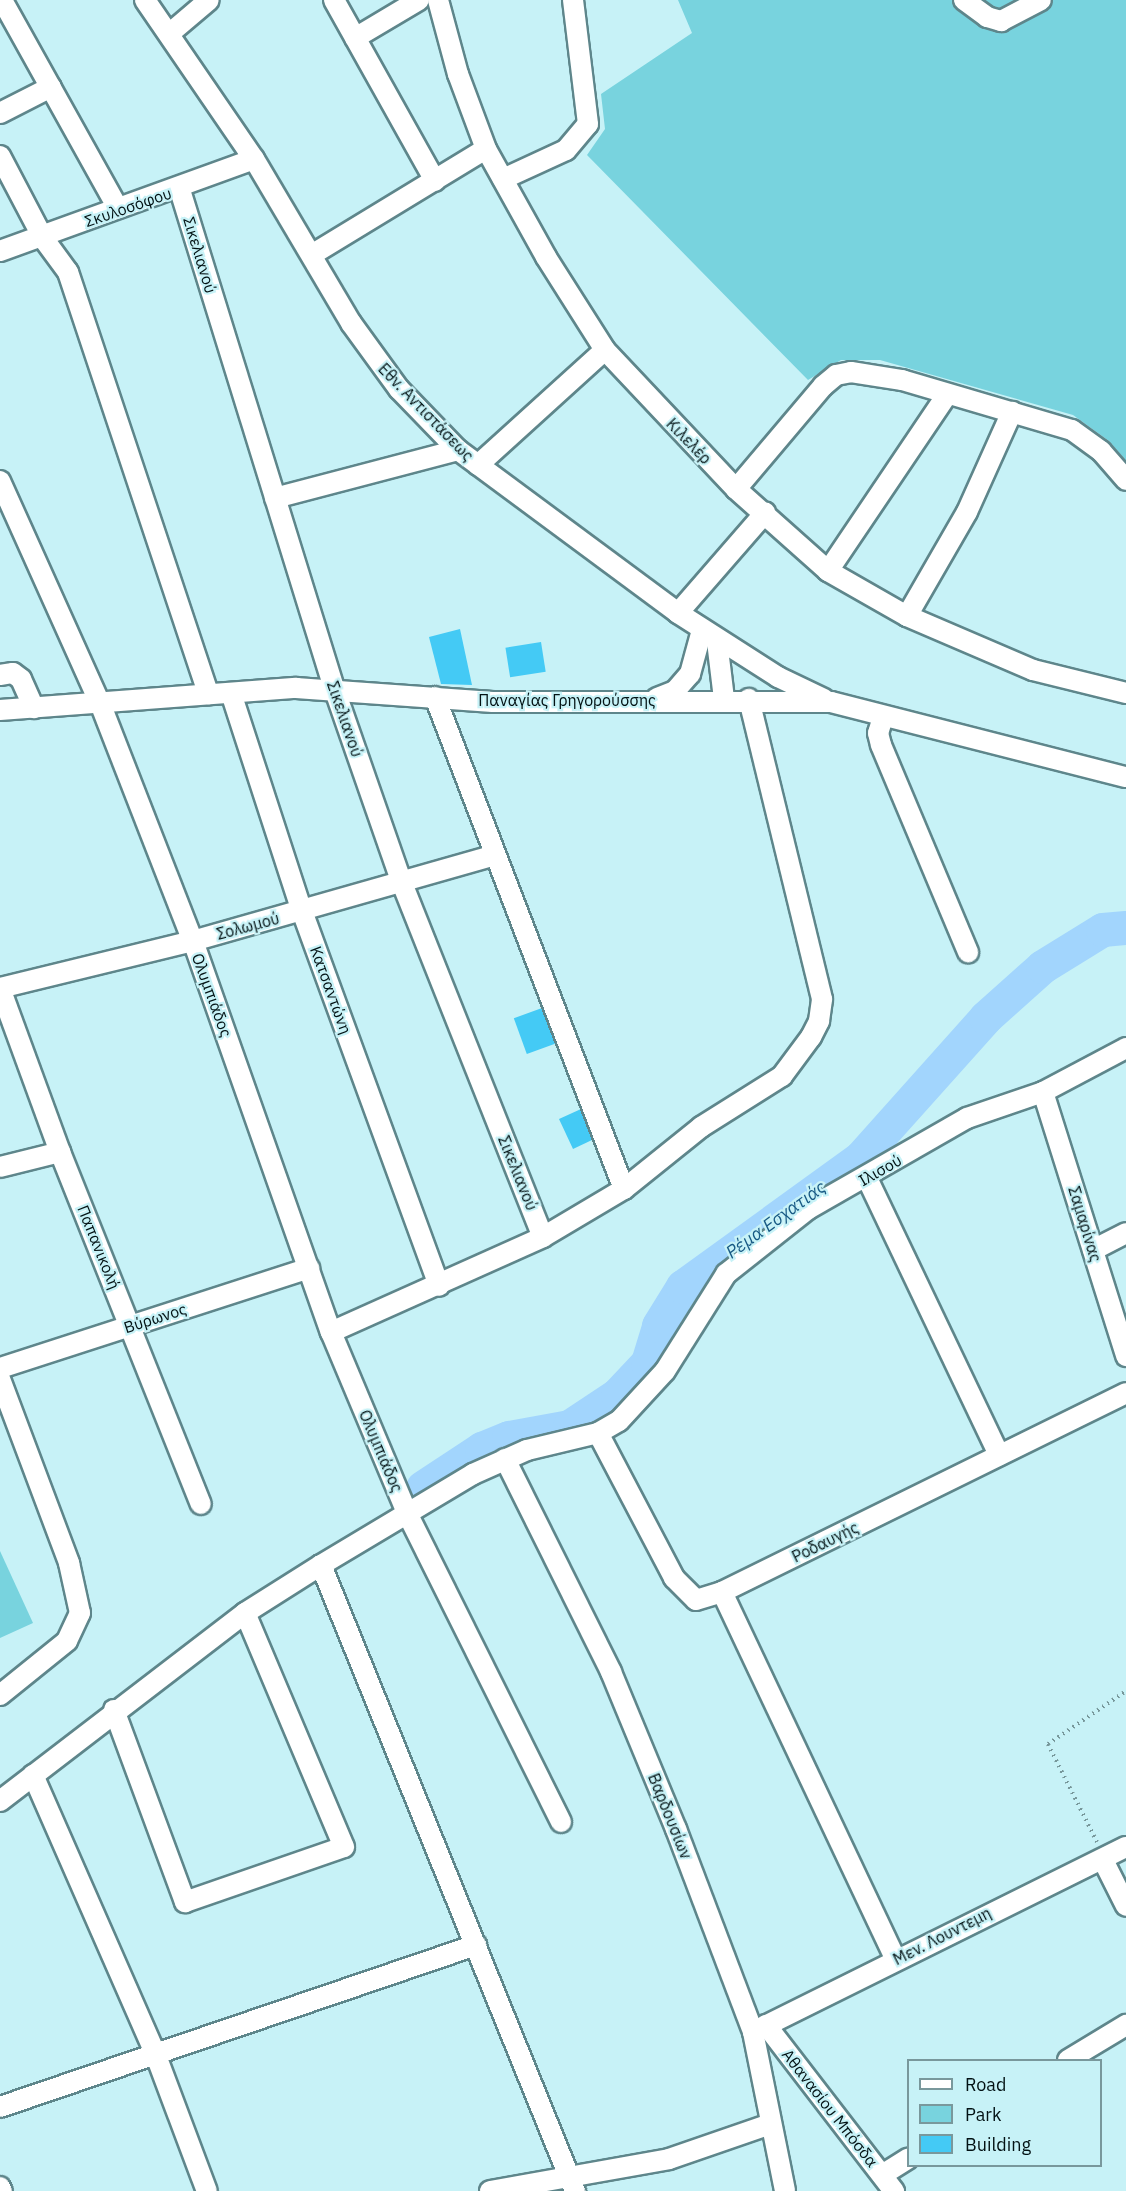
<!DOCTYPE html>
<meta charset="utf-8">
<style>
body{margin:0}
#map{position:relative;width:1126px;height:2191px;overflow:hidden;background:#c7f2f7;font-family:"IBM Plex Sans",sans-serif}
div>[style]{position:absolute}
.green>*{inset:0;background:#78d3de}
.river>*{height:34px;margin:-17px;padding:0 17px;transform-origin:17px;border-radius:17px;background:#a2d5fd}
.building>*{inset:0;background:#44caf5;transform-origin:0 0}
.path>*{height:4px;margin-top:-2px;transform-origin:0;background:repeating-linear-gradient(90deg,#77979a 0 1.5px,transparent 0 6px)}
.roads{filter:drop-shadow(2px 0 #5e868b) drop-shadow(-2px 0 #5e868b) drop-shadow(0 2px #5e868b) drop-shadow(0 -2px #5e868b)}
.minor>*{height:20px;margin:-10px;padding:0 10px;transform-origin:10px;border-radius:10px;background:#fff}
span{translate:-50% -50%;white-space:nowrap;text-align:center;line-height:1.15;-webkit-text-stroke:4.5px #c7f2f7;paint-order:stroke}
.street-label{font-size:16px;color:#031214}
.water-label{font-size:18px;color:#175984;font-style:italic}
.legend{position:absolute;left:907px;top:2059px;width:195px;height:108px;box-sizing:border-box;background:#c7f2f7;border:2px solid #79989c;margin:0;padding:8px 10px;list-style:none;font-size:18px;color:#031214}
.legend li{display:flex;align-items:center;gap:12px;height:30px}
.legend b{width:30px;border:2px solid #79989c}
</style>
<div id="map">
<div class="green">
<div style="clip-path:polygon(678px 0,1126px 0,1126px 461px,1109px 441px,1073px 415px,880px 360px,841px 360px,808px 380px,587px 155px,605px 129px,601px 94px,692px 33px)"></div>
<div style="clip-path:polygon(0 1551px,33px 1623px,0 1638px)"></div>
</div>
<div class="river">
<div style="left:423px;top:1488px;width:71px;rotate:-33.5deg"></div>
<div style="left:482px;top:1449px;width:29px;rotate:-22deg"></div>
<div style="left:509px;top:1438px;width:62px;rotate:-10.2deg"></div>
<div style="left:570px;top:1427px;width:58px;rotate:-33.7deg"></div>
<div style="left:618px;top:1395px;width:44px;rotate:-46.8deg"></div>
<div style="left:648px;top:1363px;width:39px;rotate:-73deg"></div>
<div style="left:659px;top:1326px;width:46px;rotate:-58.4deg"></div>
<div style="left:683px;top:1287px;width:220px;rotate:-35.9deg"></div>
<div style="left:861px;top:1158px;width:188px;rotate:-48.2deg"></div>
<div style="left:986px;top:1018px;width:76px;rotate:-41.8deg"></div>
<div style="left:1043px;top:967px;width:70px;rotate:-31.7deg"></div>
<div style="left:1103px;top:930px;width:23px;rotate:-5deg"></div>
</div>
<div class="building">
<div style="clip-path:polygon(460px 629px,472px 685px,441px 684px,429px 637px)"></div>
<div style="left:541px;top:642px;width:30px;height:36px;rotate:81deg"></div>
<div style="left:542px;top:1008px;width:38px;height:30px;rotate:70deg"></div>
<div style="clip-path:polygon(581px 1109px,592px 1140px,573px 1149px,559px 1119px)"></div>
</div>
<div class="path">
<div style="left:1097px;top:1842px;width:110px;rotate:-116.6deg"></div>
<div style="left:1048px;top:1744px;width:94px;rotate:-34.2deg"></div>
</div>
<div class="roads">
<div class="minor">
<div style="left:2px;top:0;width:238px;rotate:60.9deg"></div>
<div style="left:145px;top:0;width:193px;rotate:55.6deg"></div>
<div style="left:254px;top:159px;width:191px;rotate:59.4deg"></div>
<div style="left:351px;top:323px;width:82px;rotate:54deg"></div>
<div style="left:399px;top:389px;width:85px;rotate:46deg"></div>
<div style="left:458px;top:450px;width:274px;rotate:36.5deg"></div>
<div style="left:678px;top:613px;width:119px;rotate:32.6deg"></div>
<div style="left:778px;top:677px;width:51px;rotate:25.6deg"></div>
<div style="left:334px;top:0;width:207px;rotate:60.8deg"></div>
<div style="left:438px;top:0;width:77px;rotate:74.9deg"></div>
<div style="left:458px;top:74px;width:80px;rotate:69.5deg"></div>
<div style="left:486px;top:149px;width:124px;rotate:60.9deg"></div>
<div style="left:546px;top:257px;width:110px;rotate:57.6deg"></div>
<div style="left:605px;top:350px;width:191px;rotate:46.7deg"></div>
<div style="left:736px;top:489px;width:123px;rotate:41.7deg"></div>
<div style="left:828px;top:571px;width:91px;rotate:29.7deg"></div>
<div style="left:907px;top:616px;width:137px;rotate:23.2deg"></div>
<div style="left:1033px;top:670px;width:96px;rotate:13.9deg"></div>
<div style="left:964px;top:0;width:29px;rotate:36deg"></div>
<div style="left:987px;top:17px;width:15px;rotate:16deg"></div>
<div style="left:1001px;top:21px;width:45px;rotate:-27.7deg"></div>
<div style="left:169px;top:34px;width:52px;rotate:-40.4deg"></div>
<div style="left:355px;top:38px;width:74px;rotate:-30.7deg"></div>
<div style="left:0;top:113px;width:57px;rotate:-27deg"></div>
<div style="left:0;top:156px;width:93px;rotate:62.3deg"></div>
<div style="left:43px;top:238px;width:42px;rotate:53.7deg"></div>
<div style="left:68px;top:272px;width:445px;rotate:71.6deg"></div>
<div style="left:503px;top:179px;width:69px;rotate:-24.7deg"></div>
<div style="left:566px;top:150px;width:34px;rotate:-50deg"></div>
<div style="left:588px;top:124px;width:125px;rotate:-96.9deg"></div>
<div style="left:180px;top:190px;width:521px;rotate:72.82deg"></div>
<div style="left:334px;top:688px;width:207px;rotate:70.8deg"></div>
<div style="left:402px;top:883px;width:381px;rotate:68.3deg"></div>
<div style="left:0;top:251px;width:270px;rotate:-19.9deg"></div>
<div style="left:313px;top:254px;width:202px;rotate:-31.3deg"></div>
<div style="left:478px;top:465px;width:171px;rotate:-42.2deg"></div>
<div style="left:0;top:481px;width:243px;rotate:65.8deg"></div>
<div style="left:100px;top:703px;width:256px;rotate:68.7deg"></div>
<div style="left:193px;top:941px;width:415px;rotate:70.6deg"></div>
<div style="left:331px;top:1332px;width:199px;rotate:67.2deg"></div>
<div style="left:408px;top:1515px;width:343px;rotate:63.5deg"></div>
<div style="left:736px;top:489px;width:135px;rotate:-49.8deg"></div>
<div style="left:823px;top:386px;width:17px;rotate:-40deg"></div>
<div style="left:836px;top:375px;width:15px;rotate:-11deg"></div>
<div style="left:851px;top:372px;width:52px;rotate:8.9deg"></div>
<div style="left:902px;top:380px;width:177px;rotate:16.4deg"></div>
<div style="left:1072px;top:430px;width:36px;rotate:36deg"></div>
<div style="left:1101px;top:451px;width:38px;rotate:49deg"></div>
<div style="left:275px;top:498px;width:189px;rotate:-14.7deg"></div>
<div style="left:828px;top:571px;width:211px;rotate:-56deg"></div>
<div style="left:678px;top:613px;width:133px;rotate:-49deg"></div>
<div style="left:907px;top:616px;width:120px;rotate:-60deg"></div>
<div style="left:967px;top:512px;width:110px;rotate:-65.8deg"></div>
<div style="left:717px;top:641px;width:58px;rotate:83.1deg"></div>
<div style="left:0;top:675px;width:13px;rotate:-9deg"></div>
<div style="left:13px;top:673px;width:10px;rotate:37deg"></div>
<div style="left:21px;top:679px;width:32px;rotate:66deg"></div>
<div style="left:231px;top:693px;width:229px;rotate:72deg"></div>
<div style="left:302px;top:911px;width:399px;rotate:69.9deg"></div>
<div style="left:435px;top:697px;width:527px;rotate:68.99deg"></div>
<div style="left:657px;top:698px;width:19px;rotate:-21deg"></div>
<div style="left:675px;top:691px;width:23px;rotate:-49deg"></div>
<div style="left:690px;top:674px;width:46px;rotate:-74.7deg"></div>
<div style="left:0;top:710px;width:297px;rotate:-4.3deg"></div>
<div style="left:296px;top:688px;width:197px;rotate:4.1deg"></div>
<div style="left:493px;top:702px;width:338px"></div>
<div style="left:831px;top:702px;width:304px;rotate:14.3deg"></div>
<div style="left:883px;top:717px;width:17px;rotate:107deg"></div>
<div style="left:878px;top:733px;width:12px;rotate:76deg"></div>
<div style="left:881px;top:745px;width:225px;rotate:67.2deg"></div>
<div style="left:0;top:988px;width:175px;rotate:69.9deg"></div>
<div style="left:60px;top:1152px;width:379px;rotate:68.2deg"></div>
<div style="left:0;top:988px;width:199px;rotate:-13.7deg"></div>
<div style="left:193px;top:941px;width:313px;rotate:-15.9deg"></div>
<div style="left:1043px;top:1092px;width:277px;rotate:72.5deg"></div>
<div style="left:0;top:1167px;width:62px;rotate:-14deg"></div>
<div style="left:867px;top:1178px;width:307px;rotate:64.5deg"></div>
<div style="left:1093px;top:1250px;width:37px;rotate:-27deg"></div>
<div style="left:331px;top:1332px;width:232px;rotate:-24.1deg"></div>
<div style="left:543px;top:1237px;width:94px;rotate:-30.7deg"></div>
<div style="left:624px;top:1189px;width:99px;rotate:-38.8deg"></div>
<div style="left:701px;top:1127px;width:96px;rotate:-32.2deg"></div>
<div style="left:782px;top:1076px;width:49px;rotate:-53.4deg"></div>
<div style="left:811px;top:1037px;width:18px;rotate:-63deg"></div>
<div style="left:819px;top:1021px;width:22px;rotate:-82deg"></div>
<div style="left:822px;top:999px;width:309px;rotate:-103.7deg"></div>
<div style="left:0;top:1368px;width:325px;rotate:-17.9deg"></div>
<div style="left:0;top:1379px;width:197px;rotate:69.4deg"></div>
<div style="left:69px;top:1563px;width:51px;rotate:77.6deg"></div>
<div style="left:80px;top:1613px;width:31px;rotate:115deg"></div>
<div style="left:67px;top:1641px;width:86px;rotate:141.1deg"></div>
<div style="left:598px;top:1433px;width:164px;rotate:62.3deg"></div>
<div style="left:674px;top:1578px;width:31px;rotate:45deg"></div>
<div style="left:696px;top:1600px;width:27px;rotate:-17deg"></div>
<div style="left:722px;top:1592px;width:450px;rotate:-26.2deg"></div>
<div style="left:505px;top:1459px;width:238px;rotate:63.5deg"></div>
<div style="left:611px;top:1672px;width:170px;rotate:67.5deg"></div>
<div style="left:676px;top:1829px;width:217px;rotate:69.2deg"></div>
<div style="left:753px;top:2032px;width:162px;rotate:78.6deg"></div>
<div style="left:321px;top:1565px;width:676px;rotate:67.92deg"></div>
<div style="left:722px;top:1592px;width:407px;rotate:64.7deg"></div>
<div style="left:114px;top:1710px;width:205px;rotate:69.7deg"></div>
<div style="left:185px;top:1902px;width:168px;rotate:-19.1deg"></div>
<div style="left:344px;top:1847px;width:254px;rotate:-112.9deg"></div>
<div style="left:33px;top:1775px;width:304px;rotate:66.3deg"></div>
<div style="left:155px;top:2053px;width:147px;rotate:69.4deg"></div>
<div style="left:0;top:1801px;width:309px;rotate:-37.5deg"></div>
<div style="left:245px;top:1613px;width:90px;rotate:-32.3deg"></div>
<div style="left:321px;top:1565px;width:177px;rotate:-30.9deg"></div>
<div style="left:473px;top:1474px;width:59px;rotate:-24deg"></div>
<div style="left:527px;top:1450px;width:73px;rotate:-13.5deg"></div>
<div style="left:598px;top:1433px;width:24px;rotate:-30deg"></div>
<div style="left:619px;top:1421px;width:68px;rotate:-47.4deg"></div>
<div style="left:665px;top:1371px;width:115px;rotate:-57.8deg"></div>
<div style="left:726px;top:1274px;width:105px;rotate:-38.4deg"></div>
<div style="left:808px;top:1209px;width:183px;rotate:-29.8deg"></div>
<div style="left:967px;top:1118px;width:80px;rotate:-18.9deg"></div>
<div style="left:1043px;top:1092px;width:94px;rotate:-27.9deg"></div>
<div style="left:1103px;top:1860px;width:51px;rotate:63.4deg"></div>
<div style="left:766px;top:2025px;width:210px;rotate:52.4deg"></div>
<div style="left:753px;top:2032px;width:416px;rotate:-26.4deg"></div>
<div style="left:1068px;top:2060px;width:68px;rotate:-31.1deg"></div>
<div style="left:0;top:2107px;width:503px;rotate:-18.8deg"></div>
<div style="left:882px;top:2175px;width:31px;rotate:-32deg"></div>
<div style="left:0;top:2187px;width:4px;rotate:63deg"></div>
<div style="left:490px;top:2191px;width:182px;rotate:-10.1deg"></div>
<div style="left:669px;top:2159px;width:105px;rotate:-19deg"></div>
</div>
</div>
<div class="street-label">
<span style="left:128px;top:207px;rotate:-19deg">Σκυλοσόφου</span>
<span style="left:200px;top:255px;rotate:73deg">Σικελιανού</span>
<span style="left:426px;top:412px;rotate:46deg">Εθν. Αντιστάσεως</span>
<span style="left:689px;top:441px;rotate:46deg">Κιλελέρ</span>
<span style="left:567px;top:700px">Παναγίας Γρηγορούσσης</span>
<span style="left:345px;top:719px;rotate:71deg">Σικελιανού</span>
<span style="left:248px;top:926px;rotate:-15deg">Σολωμού</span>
<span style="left:331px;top:990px;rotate:70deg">Κατσαντώνη</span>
<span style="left:212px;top:995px;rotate:70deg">Ολυμπιάδος</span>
<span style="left:880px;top:1170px;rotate:-30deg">Ιλισού</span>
<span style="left:518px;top:1173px;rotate:68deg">Σικελιανού</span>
<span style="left:1085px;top:1224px;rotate:73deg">Σαμαρίνας</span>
<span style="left:99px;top:1247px;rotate:68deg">Παπανικολή</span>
<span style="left:155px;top:1318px;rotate:-18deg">Βύρωνος</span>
<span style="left:381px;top:1451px;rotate:67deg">Ολυμπιάδος</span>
<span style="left:825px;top:1542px;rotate:-26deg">Ροδαυγής</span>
<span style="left:670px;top:1816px;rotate:68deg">Βαρδουσίων</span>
<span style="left:942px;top:1936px;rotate:-27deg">Μεν. Λουντεμη</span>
<span style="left:830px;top:2108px;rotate:52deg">Αθανασίου Μπόσδα</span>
</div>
<div class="water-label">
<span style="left:776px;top:1220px;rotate:-36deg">Ρέμα Εσχατιάς</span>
</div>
<ul class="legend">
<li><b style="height:8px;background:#fff"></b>Road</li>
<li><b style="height:16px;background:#78d3de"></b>Park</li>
<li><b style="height:16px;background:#44caf5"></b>Building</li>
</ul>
</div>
